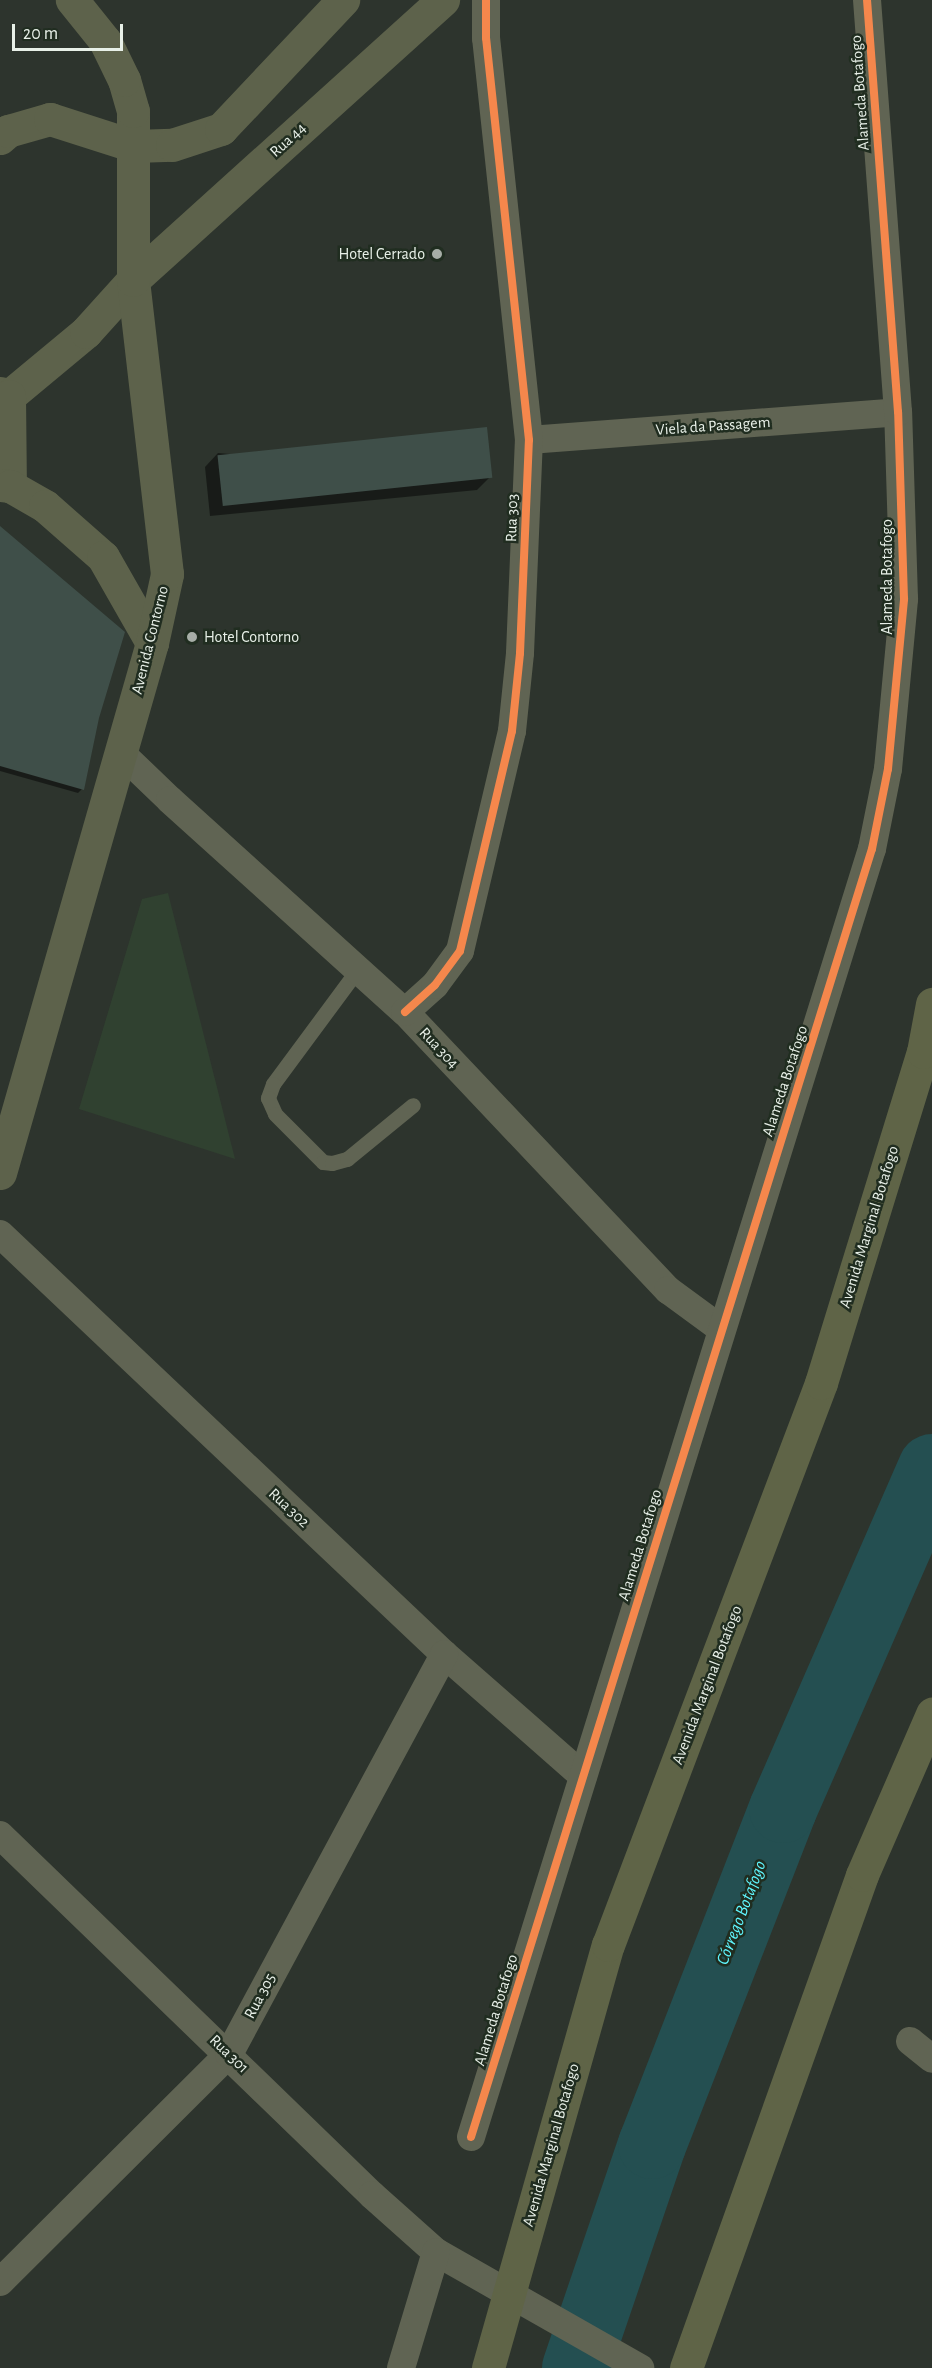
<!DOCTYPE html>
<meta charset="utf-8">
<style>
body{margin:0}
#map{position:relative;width:932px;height:2368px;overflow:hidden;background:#2d342d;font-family:"Alegreya Sans",sans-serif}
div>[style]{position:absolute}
.built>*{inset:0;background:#304130}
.shadow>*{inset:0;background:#0007}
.river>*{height:68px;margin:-34px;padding:0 34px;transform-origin:34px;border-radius:34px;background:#244f51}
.building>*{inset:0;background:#3f4f49;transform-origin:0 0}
.service>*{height:15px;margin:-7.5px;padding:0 7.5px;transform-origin:7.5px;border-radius:7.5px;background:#606453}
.minor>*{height:28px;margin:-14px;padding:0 14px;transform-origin:14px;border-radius:14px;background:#606453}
.secondary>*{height:33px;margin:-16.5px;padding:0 16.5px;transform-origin:16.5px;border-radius:16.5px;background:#5d624b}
.primary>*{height:33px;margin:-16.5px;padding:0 16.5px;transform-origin:16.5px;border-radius:16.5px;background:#5f6447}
.cycleway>*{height:8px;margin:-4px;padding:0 4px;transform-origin:4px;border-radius:4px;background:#f5874c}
.dots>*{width:16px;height:16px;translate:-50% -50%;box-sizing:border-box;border:3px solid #202d20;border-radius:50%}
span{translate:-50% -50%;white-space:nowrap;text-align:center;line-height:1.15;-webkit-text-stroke:5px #202d20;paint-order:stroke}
.street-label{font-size:16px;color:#e8f0e8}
.poi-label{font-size:16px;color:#e8f0e8}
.right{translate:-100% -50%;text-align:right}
.left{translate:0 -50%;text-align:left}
.water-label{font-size:18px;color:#5ff6fe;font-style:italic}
.scale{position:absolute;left:12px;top:24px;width:111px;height:27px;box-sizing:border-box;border:3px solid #e8f0e8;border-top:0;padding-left:8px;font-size:18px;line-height:21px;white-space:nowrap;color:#e8f0e8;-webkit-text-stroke:4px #202d20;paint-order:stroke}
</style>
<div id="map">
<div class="built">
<div style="clip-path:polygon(168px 893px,235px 1159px,79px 1109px,142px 899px)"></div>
</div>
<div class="shadow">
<div style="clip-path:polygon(218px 453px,490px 477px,477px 490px,210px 516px,205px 467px)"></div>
<div style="clip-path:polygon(0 528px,98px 718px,82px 789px,78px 793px,0 771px)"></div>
</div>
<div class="river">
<div style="left:576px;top:2368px;width:236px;rotate:-71.2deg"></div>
<div style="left:652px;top:2145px;width:361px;rotate:-68.7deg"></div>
<div style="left:783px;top:1809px;width:372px;rotate:-66.4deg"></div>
</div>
<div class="building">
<div style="left:487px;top:427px;width:51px;height:271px;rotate:84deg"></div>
<div style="clip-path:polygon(0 526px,125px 632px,99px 718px,84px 790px,0 766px)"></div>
</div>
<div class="service">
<div style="left:358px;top:969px;width:143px;rotate:126.5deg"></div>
<div style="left:273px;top:1084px;width:15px;rotate:110deg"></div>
<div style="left:268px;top:1098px;width:17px;rotate:66deg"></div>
<div style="left:275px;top:1114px;width:68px;rotate:45deg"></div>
<div style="left:323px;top:1162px;width:9px;rotate:6deg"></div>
<div style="left:332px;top:1163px;width:16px;rotate:-15deg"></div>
<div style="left:347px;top:1159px;width:85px;rotate:-39.3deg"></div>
</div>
<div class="minor">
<div style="left:529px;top:440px;width:370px;rotate:-4.3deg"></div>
<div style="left:120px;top:752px;width:69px;rotate:43.8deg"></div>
<div style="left:170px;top:800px;width:316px;rotate:42.1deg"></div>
<div style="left:405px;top:1012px;width:383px;rotate:46.6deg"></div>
<div style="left:668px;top:1290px;width:66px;rotate:36.3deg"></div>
<div style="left:405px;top:1012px;width:40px;rotate:-42deg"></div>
<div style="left:435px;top:985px;width:42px;rotate:-53.7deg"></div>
<div style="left:460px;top:951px;width:226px;rotate:-76.7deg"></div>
<div style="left:512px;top:731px;width:78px;rotate:-84.1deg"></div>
<div style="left:520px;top:653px;width:213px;rotate:-87.6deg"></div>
<div style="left:529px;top:440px;width:404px;rotate:-96.1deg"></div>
<div style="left:486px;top:38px;width:38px;rotate:-90deg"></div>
<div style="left:0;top:1234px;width:611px;rotate:43.41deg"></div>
<div style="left:444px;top:1654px;width:185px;rotate:41.3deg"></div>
<div style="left:0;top:1835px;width:518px;rotate:44.06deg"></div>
<div style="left:372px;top:2195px;width:86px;rotate:41.7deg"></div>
<div style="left:436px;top:2252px;width:235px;rotate:29.6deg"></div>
<div style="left:910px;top:2041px;width:28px;rotate:39deg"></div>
<div style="left:471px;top:2137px;width:1349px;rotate:-72.71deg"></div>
<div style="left:872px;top:849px;width:82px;rotate:-78.7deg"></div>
<div style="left:888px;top:769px;width:171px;rotate:-84.6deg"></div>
<div style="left:904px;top:599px;width:187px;rotate:-91.8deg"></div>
<div style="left:898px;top:412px;width:413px;rotate:-94.3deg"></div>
<div style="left:0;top:2282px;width:323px;rotate:-44.9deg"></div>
<div style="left:229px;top:2054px;width:454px;rotate:-61.7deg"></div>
<div style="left:401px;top:2368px;width:121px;rotate:-73.2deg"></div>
</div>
<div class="secondary">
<div style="left:0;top:138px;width:11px;rotate:-41deg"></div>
<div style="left:8px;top:131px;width:44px;rotate:-15.9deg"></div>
<div style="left:50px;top:119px;width:88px;rotate:17.8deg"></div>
<div style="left:134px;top:146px;width:38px;rotate:-2deg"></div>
<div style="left:172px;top:145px;width:52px;rotate:-18.1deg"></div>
<div style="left:221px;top:129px;width:178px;rotate:-46.6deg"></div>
<div style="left:0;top:393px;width:9px;rotate:18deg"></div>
<div style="left:9px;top:396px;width:100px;rotate:-39.7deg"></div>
<div style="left:86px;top:332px;width:70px;rotate:-47.9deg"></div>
<div style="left:133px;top:280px;width:418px;rotate:-42.1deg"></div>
<div style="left:9px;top:396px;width:90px;rotate:89.4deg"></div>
<div style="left:0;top:485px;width:10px;rotate:6deg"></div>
<div style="left:10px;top:486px;width:40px;rotate:29.7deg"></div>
<div style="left:45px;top:506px;width:77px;rotate:41.3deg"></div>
<div style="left:103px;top:557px;width:99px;rotate:60.3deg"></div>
<div style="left:0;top:1173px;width:551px;rotate:-74deg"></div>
<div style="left:152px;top:643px;width:71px;rotate:-77.7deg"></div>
<div style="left:167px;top:574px;width:296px;rotate:-96.6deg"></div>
<div style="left:133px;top:280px;width:169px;rotate:-90deg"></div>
<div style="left:133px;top:111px;width:32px;rotate:-106deg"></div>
<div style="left:124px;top:80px;width:43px;rotate:-116deg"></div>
<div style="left:105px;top:41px;width:53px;rotate:-128.8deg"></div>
</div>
<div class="primary">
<div style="left:488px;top:2368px;width:440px;rotate:-74.2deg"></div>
<div style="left:608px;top:1945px;width:601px;rotate:-69.24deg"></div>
<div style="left:821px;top:1383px;width:346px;rotate:-72.9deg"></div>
<div style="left:923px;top:1052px;width:49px;rotate:-79.4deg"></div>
<div style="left:686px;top:2368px;width:523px;rotate:-70.35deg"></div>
<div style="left:862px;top:1875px;width:176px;rotate:-66.5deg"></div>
</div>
<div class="cycleway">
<div style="left:405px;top:1012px;width:40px;rotate:-42deg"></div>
<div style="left:435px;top:985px;width:42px;rotate:-53.7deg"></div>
<div style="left:460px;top:951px;width:226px;rotate:-76.7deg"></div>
<div style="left:512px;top:731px;width:78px;rotate:-84.1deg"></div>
<div style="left:520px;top:653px;width:213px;rotate:-87.6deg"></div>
<div style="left:529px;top:440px;width:404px;rotate:-96.1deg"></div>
<div style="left:486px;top:38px;width:38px;rotate:-90deg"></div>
<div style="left:471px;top:2137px;width:1349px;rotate:-72.71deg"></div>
<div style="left:872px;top:849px;width:82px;rotate:-78.7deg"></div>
<div style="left:888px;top:769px;width:171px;rotate:-84.6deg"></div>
<div style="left:904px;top:599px;width:187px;rotate:-91.8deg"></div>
<div style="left:898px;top:412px;width:413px;rotate:-94.3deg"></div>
</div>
<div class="dots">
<div style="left:437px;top:254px;background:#a7aea7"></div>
<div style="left:192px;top:637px;background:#a7aea7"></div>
</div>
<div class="street-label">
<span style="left:860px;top:93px;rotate:-94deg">Alameda Botafogo</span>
<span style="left:288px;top:140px;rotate:-42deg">Rua 44</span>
<span style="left:713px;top:426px;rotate:-4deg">Viela da Passagem</span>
<span style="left:512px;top:518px;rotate:-88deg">Rua 303</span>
<span style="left:887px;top:577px;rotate:-90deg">Alameda Botafogo</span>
<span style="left:150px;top:640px;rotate:-76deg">Avenida Contorno</span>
<span style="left:439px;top:1048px;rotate:47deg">Rua 304</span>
<span style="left:785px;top:1081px;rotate:-72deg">Alameda Botafogo</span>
<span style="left:869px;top:1227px;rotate:-73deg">Avenida Marginal Botafogo</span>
<span style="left:289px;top:1508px;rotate:43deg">Rua 302</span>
<span style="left:640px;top:1545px;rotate:-73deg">Alameda Botafogo</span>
<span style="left:707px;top:1685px;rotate:-69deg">Avenida Marginal Botafogo</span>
<span style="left:260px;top:1996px;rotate:-62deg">Rua 305</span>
<span style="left:496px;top:2010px;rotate:-73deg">Alameda Botafogo</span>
<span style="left:229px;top:2054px;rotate:44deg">Rua 301</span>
<span style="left:551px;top:2145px;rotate:-74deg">Avenida Marginal Botafogo</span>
</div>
<div class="poi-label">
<span class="right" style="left:425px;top:254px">Hotel Cerrado</span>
<span class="left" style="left:204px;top:637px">Hotel Contorno</span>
</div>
<div class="water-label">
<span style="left:742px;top:1913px;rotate:-69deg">Córrego Botafogo</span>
</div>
<div class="scale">20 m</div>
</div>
